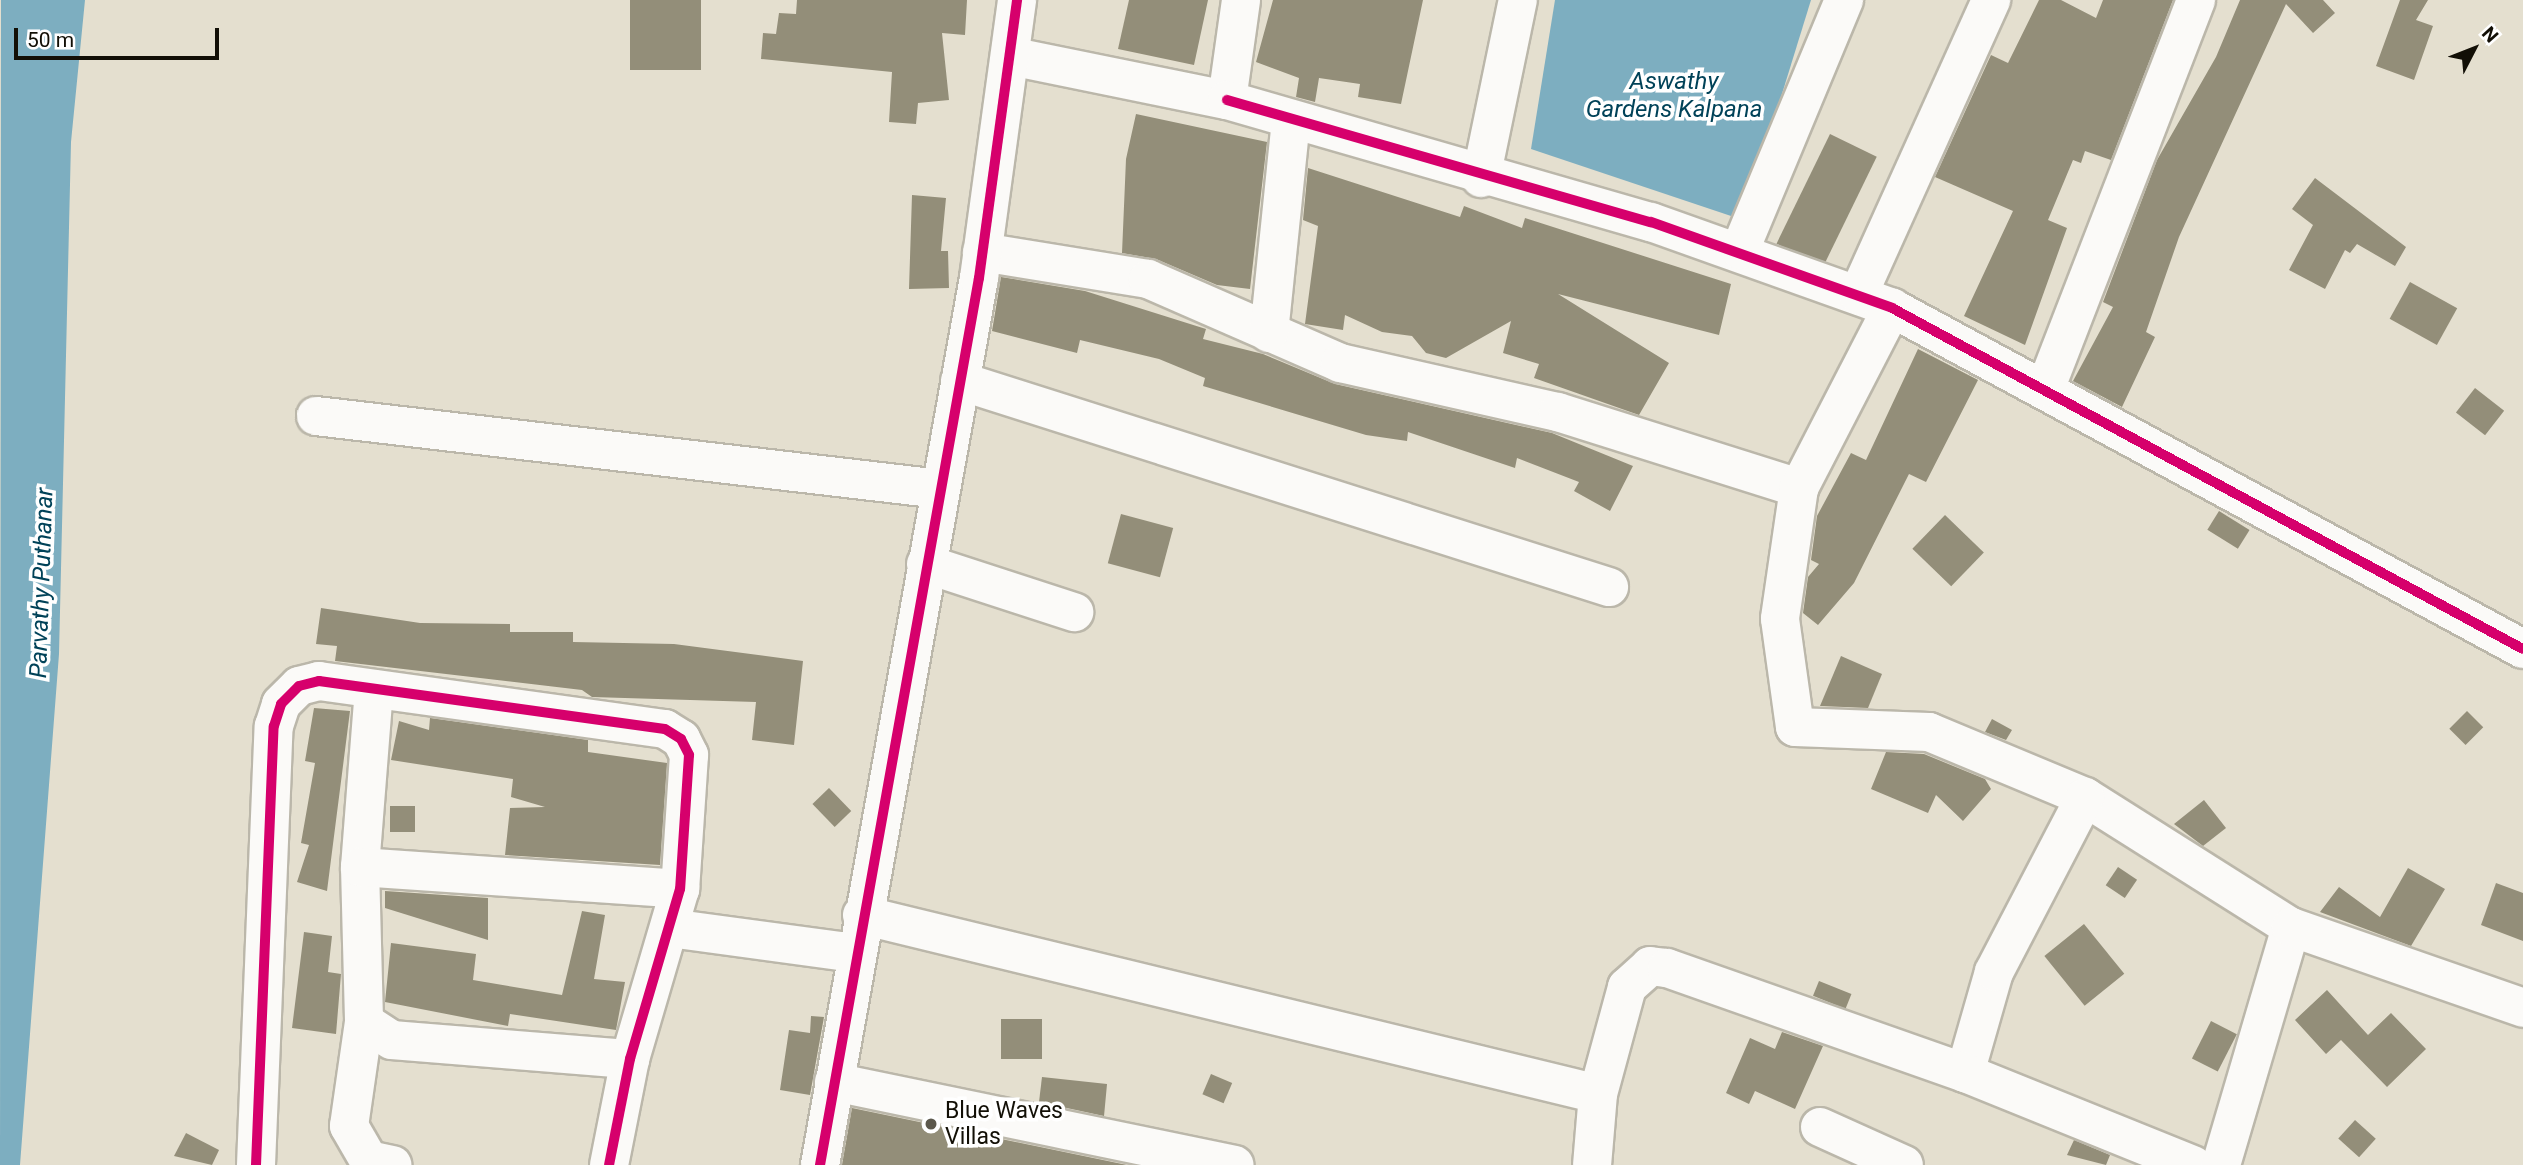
<!DOCTYPE html>
<style>
body{margin:0}
#map{position:relative;width:2523px;height:1165px;overflow:hidden;background:#e4dfcf;font-family:Roboto,sans-serif}
div>[style]{position:absolute}
.water>*{inset:0;background:#7daec0}
.building>*{inset:0;background:#938e79;transform-origin:0 0}
.roads{filter:drop-shadow(2px 0 #bbb7aa) drop-shadow(-2px 0 #bbb7aa) drop-shadow(0 2px #bbb7aa) drop-shadow(0 -2px #bbb7aa)}
.minor>*{height:38px;margin:-19px;padding:0 19px;transform-origin:19px;border-radius:19px;background:#fbfaf8}
.cycleway>*{height:10px;margin:-5px;padding:0 5px;transform-origin:5px;border-radius:5px;background:#d6006c}
.dots>*{width:19px;height:19px;translate:-50% -50%;box-sizing:border-box;border:4px solid #fff;border-radius:50%}
span{translate:-50% -50%;white-space:nowrap;text-align:center;line-height:1.15;-webkit-text-stroke:7px #fff;paint-order:stroke}
.poi-label{font-size:23px;color:#120f06}
.left{translate:0 -50%;text-align:left}
.water-label{font-size:24px;color:#004258;font-style:italic}
.north{position:absolute;left:2439px;top:14px;width:70px;height:70px;-webkit-text-stroke:5px #fff;paint-order:stroke;rotate:48deg;font-size:19px;font-weight:700;line-height:28px;text-align:center;color:#120f06}
.north::after{content:'';display:block;margin:auto;width:24px;height:32px;background:#120f06;clip-path:polygon(50% 0,100% 100%,50% 72%,0 100%)}
.scale{position:absolute;left:14px;top:28px;width:205px;height:32px;box-sizing:border-box;border:4px solid #120f06;border-top:0;padding-left:9px;font-size:21px;line-height:24px;white-space:nowrap;color:#120f06;-webkit-text-stroke:5px #fff;paint-order:stroke}
</style>
<div id="map">
<div class="water">
<div style="clip-path:polygon(1px 0,85px 0,71px 142px,59px 654px,20px 1165px,0 1165px)"></div>
<div style="clip-path:polygon(1555px 0,1811px 0,1743px 220px,1531px 149px)"></div>
</div>
<div class="building">
<div style="left:630px;top:0;width:71px;height:70px"></div>
<div style="clip-path:polygon(797px 0,967px 0,965px 35px,942px 33px,949px 100px,918px 103px,916px 124px,889px 122px,892px 72px,761px 59px,763px 33px,776px 34px,779px 13px,796px 14px)"></div>
<div style="clip-path:polygon(1129px 0,1208px 0,1194px 65px,1118px 49px)"></div>
<div style="clip-path:polygon(1273px 0,1423px 0,1401px 104px,1358px 97px,1360px 84px,1319px 78px,1315px 102px,1296px 97px,1299px 78px,1256px 62px)"></div>
<div style="clip-path:polygon(2039px 0,2061px 0,2096px 18px,2103px 0,2173px 0,2111px 160px,2085px 151px,2081px 163px,2073px 160px,2048px 220px,2067px 228px,2025px 345px,1964px 316px,2013px 211px,1935px 177px,1991px 55px,2008px 63px)"></div>
<div style="clip-path:polygon(2240px 0,2323px 0,2335px 13px,2313px 33px,2286px 4px,2179px 237px,2146px 332px,2155px 337px,2122px 407px,2073px 381px,2113px 307px,2103px 302px,2157px 160px,2216px 57px)"></div>
<div style="clip-path:polygon(2400px 0,2428px 0,2416px 20px,2433px 26px,2414px 80px,2376px 66px)"></div>
<div style="clip-path:polygon(1136px 114px,1267px 142px,1250px 289px,1217px 285px,1156px 259px,1122px 253px,1126px 159px)"></div>
<div style="left:1830px;top:134px;width:52px;height:122px;rotate:26deg"></div>
<div style="clip-path:polygon(1308px 168px,1460px 217px,1464px 206px,1522px 228px,1525px 218px,1731px 284px,1719px 335px,1558px 294px,1669px 363px,1639px 415px,1534px 378px,1539px 364px,1503px 353px,1511px 321px,1446px 358px,1426px 353px,1412px 336px,1382px 332px,1345px 315px,1343px 330px,1305px 324px,1318px 226px,1303px 220px)"></div>
<div style="clip-path:polygon(2315px 178px,2406px 247px,2395px 266px,2357px 244px,2350px 253px,2345px 250px,2325px 289px,2289px 270px,2313px 225px,2292px 209px)"></div>
<div style="clip-path:polygon(912px 195px,946px 198px,941px 251px,948px 251px,949px 288px,909px 289px)"></div>
<div style="clip-path:polygon(1001px 277px,1085px 291px,1206px 329px,1203px 339px,1263px 354px,1335px 384px,1552px 433px,1633px 466px,1610px 511px,1574px 491px,1579px 482px,1517px 458px,1515px 468px,1408px 432px,1407px 441px,1366px 435px,1203px 386px,1205px 378px,1159px 359px,1080px 340px,1077px 353px,992px 331px)"></div>
<div style="left:2410px;top:282px;width:54px;height:42px;rotate:29deg"></div>
<div style="clip-path:polygon(1918px 349px,1978px 380px,1926px 482px,1909px 474px,1854px 583px,1818px 625px,1803px 613px,1808px 577px,1819px 564px,1811px 560px,1817px 516px,1851px 453px,1866px 460px)"></div>
<div style="left:2475px;top:388px;width:37px;height:31px;rotate:38deg"></div>
<div style="left:2219px;top:511px;width:36px;height:22px;rotate:32deg"></div>
<div style="left:1121px;top:514px;width:54px;height:51px;rotate:15deg"></div>
<div style="left:1945px;top:515px;width:54px;height:47px;rotate:44deg"></div>
<div style="clip-path:polygon(321px 608px,420px 623px,510px 624px,510px 632px,573px 632px,573px 642px,674px 644px,803px 661px,794px 745px,752px 740px,756px 702px,592px 697px,582px 690px,335px 661px,337px 646px,316px 644px)"></div>
<div style="clip-path:polygon(1841px 656px,1882px 674px,1868px 708px,1820px 706px)"></div>
<div style="clip-path:polygon(314px 708px,350px 711px,327px 891px,297px 882px,309px 845px,301px 843px,315px 763px,305px 761px)"></div>
<div style="left:2467px;top:711px;width:23px;height:25px;rotate:45deg"></div>
<div style="clip-path:polygon(430px 718px,588px 740px,588px 752px,667px 763px,660px 865px,505px 855px,510px 808px,545px 807px,511px 797px,513px 779px,391px 760px,399px 721px,429px 730px)"></div>
<div style="clip-path:polygon(1992px 719px,2012px 730px,2006px 740px,1985px 732px)"></div>
<div style="clip-path:polygon(1886px 752px,1924px 754px,1985px 779px,1991px 789px,1963px 821px,1936px 795px,1928px 813px,1871px 789px)"></div>
<div style="left:829px;top:788px;width:32px;height:23px;rotate:46deg"></div>
<div style="clip-path:polygon(2204px 800px,2226px 828px,2203px 846px,2174px 824px)"></div>
<div style="left:390px;top:806px;width:25px;height:26px"></div>
<div style="left:2118px;top:867px;width:23px;height:22px;rotate:34deg"></div>
<div style="clip-path:polygon(2408px 868px,2445px 889px,2411px 946px,2320px 912px,2339px 887px,2380px 917px)"></div>
<div style="clip-path:polygon(2496px 883px,2523px 893px,2523px 941px,2481px 925px)"></div>
<div style="clip-path:polygon(385px 891px,488px 898px,488px 940px,385px 908px)"></div>
<div style="clip-path:polygon(582px 911px,605px 915px,594px 979px,625px 982px,616px 1030px,510px 1014px,508px 1026px,385px 1002px,391px 943px,476px 954px,473px 980px,562px 995px)"></div>
<div style="left:2084px;top:924px;width:64px;height:51px;rotate:51deg"></div>
<div style="clip-path:polygon(304px 932px,332px 936px,328px 972px,341px 974px,336px 1034px,292px 1028px)"></div>
<div style="left:1819px;top:981px;width:35px;height:16px;rotate:22deg"></div>
<div style="clip-path:polygon(2327px 990px,2368px 1035px,2391px 1013px,2426px 1049px,2387px 1087px,2341px 1040px,2326px 1054px,2295px 1020px)"></div>
<div style="clip-path:polygon(811px 1016px,824px 1017px,810px 1095px,780px 1090px,789px 1030px,810px 1033px)"></div>
<div style="left:1001px;top:1019px;width:41px;height:40px"></div>
<div style="left:2211px;top:1021px;width:29px;height:42px;rotate:27deg"></div>
<div style="clip-path:polygon(1782px 1032px,1823px 1046px,1795px 1109px,1755px 1091px,1749px 1104px,1726px 1093px,1750px 1038px,1775px 1049px)"></div>
<div style="left:1211px;top:1074px;width:23px;height:22px;rotate:23deg"></div>
<div style="clip-path:polygon(1042px 1077px,1107px 1084px,1104px 1116px,1039px 1102px)"></div>
<div style="clip-path:polygon(852px 1108px,1127px 1165px,842px 1165px)"></div>
<div style="left:2355px;top:1120px;width:28px;height:25px;rotate:42deg"></div>
<div style="clip-path:polygon(186px 1133px,219px 1150px,212px 1165px,174px 1156px)"></div>
<div style="clip-path:polygon(2074px 1140px,2110px 1155px,2106px 1165px,2067px 1155px)"></div>
</div>
<div class="roads">
<div class="minor">
<div style="left:1010px;top:56px;width:221px;rotate:11.5deg"></div>
<div style="left:1227px;top:100px;width:101px;rotate:-82deg"></div>
<div style="left:1227px;top:100px;width:441px;rotate:16.1deg"></div>
<div style="left:1651px;top:222px;width:256px;rotate:19.6deg"></div>
<div style="left:1892px;top:308px;width:717px;rotate:28.39deg"></div>
<div style="left:1481px;top:178px;width:182px;rotate:-78.3deg"></div>
<div style="left:1740px;top:250px;width:271px;rotate:-67.4deg"></div>
<div style="left:982px;top:252px;width:168px;rotate:9.2deg"></div>
<div style="left:1148px;top:279px;width:210px;rotate:23.6deg"></div>
<div style="left:1340px;top:363px;width:223px;rotate:12.7deg"></div>
<div style="left:1558px;top:412px;width:253px;rotate:17.5deg"></div>
<div style="left:1799px;top:488px;width:203px;rotate:-62.7deg"></div>
<div style="left:1858px;top:295px;width:324px;rotate:-65.7deg"></div>
<div style="left:1269px;top:333px;width:214px;rotate:-84.1deg"></div>
<div style="left:960px;top:381px;width:681px;rotate:17.61deg"></div>
<div style="left:2046px;top:387px;width:415px;rotate:-68.8deg"></div>
<div style="left:316px;top:416px;width:628px;rotate:6.67deg"></div>
<div style="left:1799px;top:488px;width:132px;rotate:98.3deg"></div>
<div style="left:1780px;top:619px;width:109px;rotate:82.1deg"></div>
<div style="left:1795px;top:727px;width:134px;rotate:2.1deg"></div>
<div style="left:1929px;top:732px;width:169px;rotate:22.6deg"></div>
<div style="left:2085px;top:797px;width:244px;rotate:32.3deg"></div>
<div style="left:926px;top:564px;width:156px;rotate:18deg"></div>
<div style="left:374px;top:689px;width:179px;rotate:94.5deg"></div>
<div style="left:360px;top:867px;width:155px;rotate:88.5deg"></div>
<div style="left:364px;top:1022px;width:33px;rotate:33deg"></div>
<div style="left:392px;top:1040px;width:239px;rotate:4.6deg"></div>
<div style="left:360px;top:867px;width:321px;rotate:3.9deg"></div>
<div style="left:862px;top:915px;width:757px;rotate:13.67deg"></div>
<div style="left:1598px;top:1094px;width:71px;rotate:94.8deg"></div>
<div style="left:670px;top:928px;width:187px;rotate:7.7deg"></div>
<div style="left:364px;top:1022px;width:105px;rotate:98.2deg"></div>
<div style="left:349px;top:1126px;width:39px;rotate:60deg"></div>
<div style="left:369px;top:1160px;width:24px;rotate:12deg"></div>
<div style="left:1965px;top:1073px;width:105px;rotate:-74deg"></div>
<div style="left:1994px;top:972px;width:197px;rotate:-62.5deg"></div>
<div style="left:834px;top:1082px;width:409px;rotate:11.7deg"></div>
<div style="left:1598px;top:1094px;width:111px;rotate:-74.8deg"></div>
<div style="left:1627px;top:987px;width:31px;rotate:-42deg"></div>
<div style="left:1650px;top:966px;width:17px;rotate:7deg"></div>
<div style="left:1667px;top:968px;width:316px;rotate:19.4deg"></div>
<div style="left:1965px;top:1073px;width:246px;rotate:22deg"></div>
<div style="left:1820px;top:1127px;width:92px;rotate:24.3deg"></div>
<div style="left:256px;top:1165px;width:439px;rotate:-87.7deg"></div>
<div style="left:274px;top:726px;width:23px;rotate:-72deg"></div>
<div style="left:281px;top:704px;width:25px;rotate:-45deg"></div>
<div style="left:299px;top:686px;width:21px;rotate:-14deg"></div>
<div style="left:319px;top:681px;width:349px;rotate:7.9deg"></div>
<div style="left:665px;top:729px;width:19px;rotate:32deg"></div>
<div style="left:681px;top:739px;width:18px;rotate:63deg"></div>
<div style="left:689px;top:755px;width:134px;rotate:93.8deg"></div>
<div style="left:680px;top:889px;width:177px;rotate:106.4deg"></div>
<div style="left:630px;top:1059px;width:108px;rotate:101.2deg"></div>
<div style="left:820px;top:1165px;width:901px;rotate:-79.84deg"></div>
<div style="left:979px;top:278px;width:281px;rotate:-82.2deg"></div>
<div style="left:2221px;top:1165px;width:248px;rotate:-73.6deg"></div>
<div style="left:2291px;top:927px;width:246px;rotate:19.2deg"></div>
</div>
</div>
<div class="cycleway">
<div style="left:1227px;top:100px;width:441px;rotate:16.1deg"></div>
<div style="left:1651px;top:222px;width:256px;rotate:19.6deg"></div>
<div style="left:1892px;top:308px;width:717px;rotate:28.39deg"></div>
<div style="left:256px;top:1165px;width:439px;rotate:-87.7deg"></div>
<div style="left:274px;top:726px;width:23px;rotate:-72deg"></div>
<div style="left:281px;top:704px;width:25px;rotate:-45deg"></div>
<div style="left:299px;top:686px;width:21px;rotate:-14deg"></div>
<div style="left:319px;top:681px;width:349px;rotate:7.9deg"></div>
<div style="left:665px;top:729px;width:19px;rotate:32deg"></div>
<div style="left:681px;top:739px;width:18px;rotate:63deg"></div>
<div style="left:689px;top:755px;width:134px;rotate:93.8deg"></div>
<div style="left:680px;top:889px;width:177px;rotate:106.4deg"></div>
<div style="left:630px;top:1059px;width:108px;rotate:101.2deg"></div>
<div style="left:820px;top:1165px;width:901px;rotate:-79.84deg"></div>
<div style="left:979px;top:278px;width:281px;rotate:-82.2deg"></div>
</div>
<div class="dots">
<div style="left:931px;top:1124px;background:#5c584c"></div>
</div>
<div class="poi-label">
<span class="left" style="left:945px;top:1124px">Blue Waves<br>Villas</span>
</div>
<div class="water-label">
<span style="left:1674px;top:96px">Aswathy<br>Gardens Kalpana</span>
<span style="left:42px;top:583px;rotate:-88deg">Parvathy Puthanar</span>
</div>
<div class="north">N</div>
<div class="scale">50 m</div>
</div>
